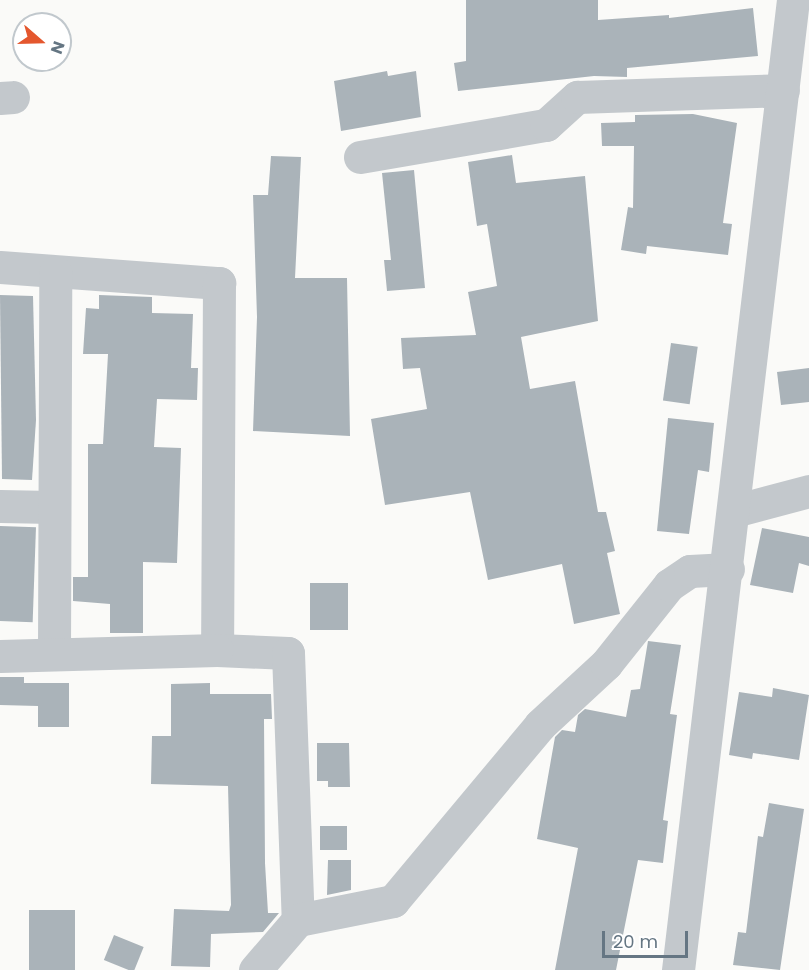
<!DOCTYPE html>
<style>
body{margin:0}
#map{position:relative;width:809px;height:970px;overflow:hidden;background:#fafaf8;font-family:Poppins,sans-serif}
div>[style]{position:absolute}
.building>*{inset:0;background:#aab3b9;transform-origin:0 0}
.minor>*{height:33px;margin:-16.5px;padding:0 16.5px;transform-origin:16.5px;border-radius:16.5px;background:#c3c8cc}
span{translate:-50% -50%;white-space:nowrap;text-align:center;line-height:1.15;-webkit-text-stroke:6px #fff;paint-order:stroke}
.north{position:absolute;left:12px;top:12px;width:60px;height:60px;box-sizing:border-box;background:#fff;border:2px solid #c1c8cd;border-radius:50%;rotate:110deg;font-size:16px;font-weight:700;line-height:24px;text-align:center;color:#657683}
.north::after{content:'';display:block;margin:auto;width:21px;height:27px;background:#e4572e;clip-path:polygon(50% 0,100% 100%,50% 72%,0 100%)}
.scale{position:absolute;left:602px;top:931px;width:86px;height:27px;box-sizing:border-box;border:3px solid #657683;border-top:0;padding-left:8px;font-size:18px;line-height:21px;white-space:nowrap;color:#657683;-webkit-text-stroke:4px #fff;paint-order:stroke}
</style>
<div id="map">
<div class="building">
<div style="clip-path:polygon(466px 0,598px 0,598px 20px,669px 15px,669px 18px,753px 8px,758px 56px,627px 68px,627px 77px,594px 76px,458px 91px,454px 63px,466px 61px)"></div>
<div style="clip-path:polygon(387px 71px,388px 76px,416px 71px,421px 117px,341px 131px,334px 81px)"></div>
<div style="clip-path:polygon(693px 114px,737px 123px,723px 223px,732px 224px,728px 255px,647px 246px,646px 254px,621px 250px,628px 207px,633px 208px,634px 146px,602px 146px,601px 123px,635px 122px,635px 115px)"></div>
<div style="clip-path:polygon(512px 155px,516px 183px,585px 176px,598px 321px,521px 337px,530px 389px,575px 381px,598px 512px,606px 512px,615px 551px,607px 553px,620px 614px,574px 624px,562px 564px,488px 580px,470px 492px,385px 505px,371px 419px,427px 409px,420px 368px,403px 369px,401px 338px,476px 335px,468px 292px,497px 286px,487px 224px,477px 226px,468px 162px)"></div>
<div style="clip-path:polygon(271px 156px,301px 157px,295px 278px,347px 278px,350px 436px,253px 431px,257px 317px,253px 195px,268px 195px)"></div>
<div style="clip-path:polygon(414px 170px,425px 288px,387px 291px,384px 260px,391px 260px,382px 173px)"></div>
<div style="clip-path:polygon(0 295px,33px 296px,36px 420px,32px 480px,2px 479px)"></div>
<div style="clip-path:polygon(99px 295px,152px 297px,152px 313px,193px 314px,191px 368px,198px 368px,197px 400px,157px 399px,154px 447px,181px 448px,177px 563px,143px 562px,143px 633px,110px 633px,110px 604px,73px 601px,73px 577px,88px 577px,88px 444px,103px 444px,108px 354px,83px 354px,86px 308px,99px 309px)"></div>
<div style="left:671px;top:343px;width:27px;height:58px;rotate:8deg"></div>
<div style="clip-path:polygon(809px 368px,809px 402px,781px 405px,777px 372px)"></div>
<div style="clip-path:polygon(668px 418px,714px 423px,709px 472px,698px 470px,689px 534px,657px 531px)"></div>
<div style="left:0;top:526px;width:36px;height:95px;rotate:2deg"></div>
<div style="clip-path:polygon(762px 528px,809px 537px,809px 566px,799px 563px,793px 593px,750px 585px)"></div>
<div style="left:310px;top:583px;width:38px;height:47px"></div>
<div style="clip-path:polygon(648px 641px,681px 645px,670px 714px,677px 715px,663px 820px,668px 821px,663px 863px,638px 860px,616px 970px,555px 970px,578px 848px,537px 839px,555px 737px,562px 730px,575px 732px,578px 715px,585px 709px,626px 717px,631px 690px,640px 689px)"></div>
<div style="clip-path:polygon(0 677px,24px 677px,24px 683px,69px 683px,69px 727px,38px 727px,38px 706px,0 705px)"></div>
<div style="clip-path:polygon(210px 683px,210px 694px,271px 694px,272px 719px,264px 719px,265px 863px,268px 913px,279px 913px,263px 932px,211px 934px,210px 967px,171px 966px,174px 909px,229px 911px,231px 905px,228px 786px,151px 784px,152px 736px,171px 736px,171px 684px)"></div>
<div style="clip-path:polygon(773px 688px,809px 695px,799px 760px,753px 753px,752px 759px,729px 755px,739px 692px,772px 697px)"></div>
<div style="clip-path:polygon(317px 743px,349px 743px,350px 787px,328px 787px,328px 781px,317px 781px)"></div>
<div style="clip-path:polygon(769px 803px,804px 809px,780px 970px,733px 965px,738px 932px,746px 933px,758px 836px,763px 837px)"></div>
<div style="left:320px;top:826px;width:27px;height:24px"></div>
<div style="clip-path:polygon(328px 860px,351px 860px,351px 890px,327px 895px)"></div>
<div style="left:75px;top:910px;width:60px;height:46px;rotate:90deg"></div>
<div style="left:114px;top:935px;width:32px;height:27px;rotate:22deg"></div>
</div>
<div class="minor">
<div style="left:0;top:98px;width:13px;rotate:-4deg"></div>
<div style="left:360px;top:157px;width:189px;rotate:-9.8deg"></div>
<div style="left:546px;top:125px;width:42px;rotate:-42.1deg"></div>
<div style="left:577px;top:97px;width:206px;rotate:-1.9deg"></div>
<div style="left:0;top:267px;width:220px;rotate:4.2deg"></div>
<div style="left:219px;top:283px;width:367px;rotate:90.3deg"></div>
<div style="left:217px;top:650px;width:71px;rotate:2.4deg"></div>
<div style="left:288px;top:653px;width:267px;rotate:87.9deg"></div>
<div style="left:0;top:506px;width:52px;rotate:1.1deg"></div>
<div style="left:734px;top:511px;width:78px;rotate:-14.9deg"></div>
<div style="left:54px;top:653px;width:381px;rotate:-89.8deg"></div>
<div style="left:0;top:656px;width:217px;rotate:-1.6deg"></div>
<div style="left:255px;top:970px;width:66px;rotate:-49.3deg"></div>
<div style="left:298px;top:920px;width:97px;rotate:-11.3deg"></div>
<div style="left:393px;top:901px;width:229px;rotate:-50.1deg"></div>
<div style="left:540px;top:725px;width:90px;rotate:-42.7deg"></div>
<div style="left:606px;top:664px;width:101px;rotate:-51.4deg"></div>
<div style="left:669px;top:585px;width:25px;rotate:-34deg"></div>
<div style="left:690px;top:571px;width:38px;rotate:-3deg"></div>
<div style="left:678px;top:970px;width:977px;rotate:-83.24deg"></div>
</div>
<div class="north">N</div>
<div class="scale">20 m</div>
</div>
